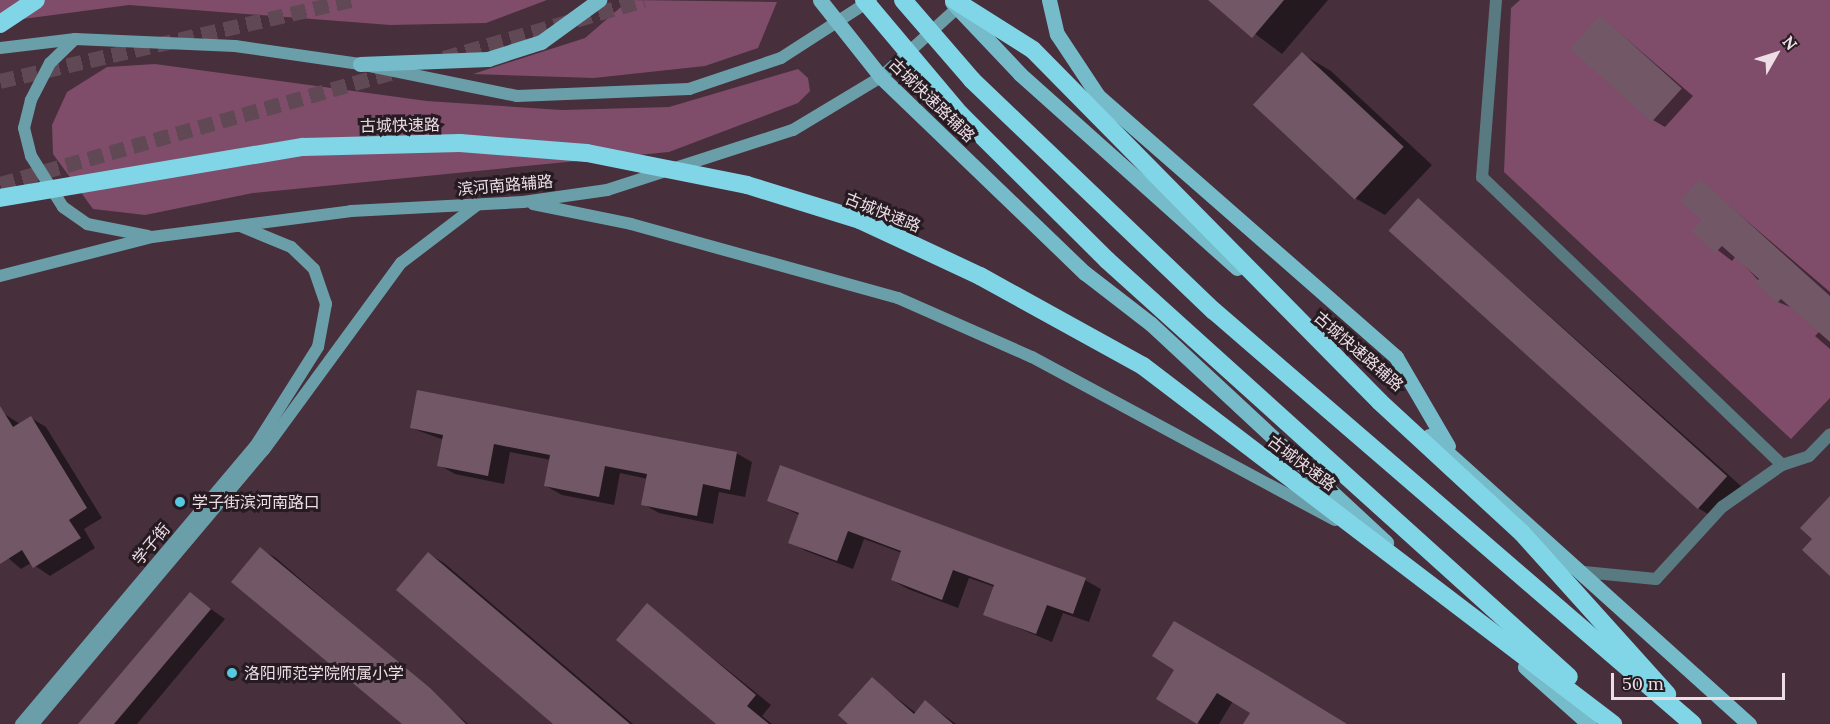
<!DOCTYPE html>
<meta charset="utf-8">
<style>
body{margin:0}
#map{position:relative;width:1830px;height:724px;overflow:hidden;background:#472f3c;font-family:Lora,"Noto Sans SC",serif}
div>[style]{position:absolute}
.green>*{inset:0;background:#7f4c6a}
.shadow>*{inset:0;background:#0007}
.building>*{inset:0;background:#725866;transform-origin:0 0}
.primary-tunnel>*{height:15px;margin-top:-7.5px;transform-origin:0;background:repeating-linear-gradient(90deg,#604955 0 15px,transparent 0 23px)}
.street>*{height:12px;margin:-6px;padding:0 6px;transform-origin:6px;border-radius:6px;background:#597a81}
.secondary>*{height:12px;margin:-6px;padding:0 6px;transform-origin:6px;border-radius:6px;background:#6a9faa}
.primary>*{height:15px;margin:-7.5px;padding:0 7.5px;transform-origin:7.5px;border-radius:7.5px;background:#75bbca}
.highway>*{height:18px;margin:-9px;padding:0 9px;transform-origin:9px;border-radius:9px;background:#80d5e6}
.highway-bridge>*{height:18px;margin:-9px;padding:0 9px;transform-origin:9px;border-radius:9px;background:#80d5e6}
.dots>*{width:16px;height:16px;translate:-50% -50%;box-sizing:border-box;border:3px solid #261b21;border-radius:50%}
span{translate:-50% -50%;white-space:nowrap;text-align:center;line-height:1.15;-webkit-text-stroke:6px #261b21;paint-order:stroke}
.street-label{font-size:16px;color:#eddde5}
.poi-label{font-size:16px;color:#eddde5}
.left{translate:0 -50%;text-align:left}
.north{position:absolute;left:1746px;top:24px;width:60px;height:60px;-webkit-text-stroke:4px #261b21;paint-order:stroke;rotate:51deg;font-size:16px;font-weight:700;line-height:24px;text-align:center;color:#eddde5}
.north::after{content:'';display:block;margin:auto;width:21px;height:27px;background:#eddde5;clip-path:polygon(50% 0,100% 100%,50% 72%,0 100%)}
.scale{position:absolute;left:1611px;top:673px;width:174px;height:27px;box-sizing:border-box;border:3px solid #eddde5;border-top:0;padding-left:8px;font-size:18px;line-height:21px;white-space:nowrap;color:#eddde5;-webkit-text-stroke:4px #261b21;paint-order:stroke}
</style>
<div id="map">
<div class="green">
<div style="clip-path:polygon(0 0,547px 0,486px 23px,390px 25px,129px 5px,0 22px)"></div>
<div style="clip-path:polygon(629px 0,777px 2px,758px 48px,705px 66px,594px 78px,473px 74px,585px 38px)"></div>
<div style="clip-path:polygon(1520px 0,1830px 0,1830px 398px,1791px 439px,1504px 172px,1511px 8px)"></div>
<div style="clip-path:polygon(155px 64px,427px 101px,562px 110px,669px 107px,798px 69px,808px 78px,810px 91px,798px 103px,669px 152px,253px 193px,145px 215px,93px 209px,53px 154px,52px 125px,67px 92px,107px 67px)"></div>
</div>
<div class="shadow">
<div style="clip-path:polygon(1210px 0,1328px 0,1282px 54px)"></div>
<div style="clip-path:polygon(1601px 17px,1693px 96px,1665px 127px,1653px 120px)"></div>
<div style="clip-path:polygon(1302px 54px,1331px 71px,1432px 165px,1385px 215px,1355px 198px,1255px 105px)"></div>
<div style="clip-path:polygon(1700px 181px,1830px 292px,1830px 349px,1815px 336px,1820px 331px,1795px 309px,1778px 302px,1736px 256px,1732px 261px,1693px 231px,1704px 219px)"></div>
<div style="clip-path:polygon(1419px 200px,1741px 486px,1713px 517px,1698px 508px)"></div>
<div style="clip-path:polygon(0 411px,20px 424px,31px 418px,46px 427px,102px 518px,84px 529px,95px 548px,50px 576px,31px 563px,21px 569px,0 551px)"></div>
<div style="clip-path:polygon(411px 428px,736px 453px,752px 462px,745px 497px,719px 492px,713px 524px,659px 513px,643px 504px,648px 479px,620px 473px,614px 505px,562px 495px,546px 486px,551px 460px,510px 452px,504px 484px,455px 474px,439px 465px,444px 440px)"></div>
<div style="clip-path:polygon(781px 467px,1085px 580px,1101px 589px,1089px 622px,1063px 613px,1052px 642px,985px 614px,995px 587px,969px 578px,958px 608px,908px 589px,892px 580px,902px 553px,864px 539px,853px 569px,806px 551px,790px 542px,800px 515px,769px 501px)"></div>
<div style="clip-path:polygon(260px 549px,276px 558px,468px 724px,404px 724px)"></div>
<div style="clip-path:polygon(429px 554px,444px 563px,633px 724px,555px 724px)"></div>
<div style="clip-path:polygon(190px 594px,225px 619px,137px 724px,80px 724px)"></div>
<div style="clip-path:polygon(647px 605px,771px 705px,762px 716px,772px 724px,718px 724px)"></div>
<div style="clip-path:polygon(1176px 669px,1345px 724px,1245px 724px,1252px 713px,1233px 701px,1219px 724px,1200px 724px,1158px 698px)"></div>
<div style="clip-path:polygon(872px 679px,916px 713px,926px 702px,956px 724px,851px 724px)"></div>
</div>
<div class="building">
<div style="clip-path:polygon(1208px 0,1284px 0,1252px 38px)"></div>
<div style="left:1600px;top:15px;width:110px;height:45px;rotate:42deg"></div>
<div style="left:1302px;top:52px;width:139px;height:72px;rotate:43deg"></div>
<div style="clip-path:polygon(1700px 179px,1830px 296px,1830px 342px,1781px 299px,1777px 303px,1755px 283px,1759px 279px,1722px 246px,1715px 253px,1691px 231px,1702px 220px,1680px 201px)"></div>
<div style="left:1418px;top:198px;width:416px;height:44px;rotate:42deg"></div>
<div style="clip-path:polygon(417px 390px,737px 452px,730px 490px,703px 484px,697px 516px,641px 505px,647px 474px,605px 466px,599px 497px,544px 486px,550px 455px,494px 444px,488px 476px,437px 466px,443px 435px,410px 428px)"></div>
<div style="clip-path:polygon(0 406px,13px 427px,31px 416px,87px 508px,69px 520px,81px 538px,33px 568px,22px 550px,0 564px)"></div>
<div style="clip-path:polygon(780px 465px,1086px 578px,1073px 614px,1047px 605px,1036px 634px,983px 615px,994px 585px,953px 570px,942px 600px,891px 580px,901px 551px,848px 531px,837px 561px,788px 543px,799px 513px,767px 501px)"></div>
<div style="clip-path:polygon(1830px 496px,1830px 576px,1802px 550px,1812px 539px,1800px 528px)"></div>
<div style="clip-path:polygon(260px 547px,430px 688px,466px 724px,402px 724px,231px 582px)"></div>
<div style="clip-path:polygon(428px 552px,630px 724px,553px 724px,396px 590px)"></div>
<div style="clip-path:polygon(190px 592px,211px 609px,114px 724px,78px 724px)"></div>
<div style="clip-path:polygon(647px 603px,756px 695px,747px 706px,769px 724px,716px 724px,616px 640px)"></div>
<div style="clip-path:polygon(1174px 621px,1265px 674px,1347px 724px,1243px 724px,1250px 713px,1217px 693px,1197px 724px,1156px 699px,1174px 670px,1152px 656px)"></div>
<div style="clip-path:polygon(872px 677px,914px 714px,925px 700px,953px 724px,848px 724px,838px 715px)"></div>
</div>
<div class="primary-tunnel">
<div style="left:444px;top:58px;width:208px;rotate:-16.2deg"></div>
<div style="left:0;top:81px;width:361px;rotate:-13deg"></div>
<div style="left:0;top:184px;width:420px;rotate:-15.9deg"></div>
</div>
<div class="street">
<div style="left:1496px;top:0;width:178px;rotate:94.5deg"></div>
<div style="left:1482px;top:177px;width:416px;rotate:43.8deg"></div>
<div style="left:1584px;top:572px;width:72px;rotate:5.6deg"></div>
<div style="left:1656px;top:579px;width:98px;rotate:-47.5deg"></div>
<div style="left:1722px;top:507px;width:73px;rotate:-35deg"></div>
<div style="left:1782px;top:465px;width:28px;rotate:-18deg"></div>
<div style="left:1809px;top:456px;width:30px;rotate:-46deg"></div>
</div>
<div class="secondary">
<div style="left:75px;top:39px;width:35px;rotate:136deg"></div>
<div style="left:50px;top:63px;width:42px;rotate:117.2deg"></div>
<div style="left:31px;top:100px;width:29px;rotate:104deg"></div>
<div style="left:24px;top:128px;width:29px;rotate:76deg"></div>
<div style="left:31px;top:156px;width:60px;rotate:57.9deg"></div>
<div style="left:63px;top:207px;width:29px;rotate:35deg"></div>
<div style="left:87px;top:224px;width:62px;rotate:11.1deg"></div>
<div style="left:0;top:48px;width:76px;rotate:-6.8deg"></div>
<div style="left:75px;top:39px;width:160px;rotate:2.5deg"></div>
<div style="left:235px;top:46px;width:126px;rotate:8.2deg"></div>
<div style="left:360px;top:64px;width:160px;rotate:11.5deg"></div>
<div style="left:517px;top:96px;width:172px;rotate:-2.3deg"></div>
<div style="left:689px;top:89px;width:97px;rotate:-18.6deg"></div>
<div style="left:781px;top:58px;width:107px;rotate:-32.8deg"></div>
<div style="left:533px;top:204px;width:100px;rotate:11.5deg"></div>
<div style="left:631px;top:224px;width:277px;rotate:15.5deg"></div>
<div style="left:898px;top:298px;width:146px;rotate:23.8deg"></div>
<div style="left:1032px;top:357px;width:344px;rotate:28.3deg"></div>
<div style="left:0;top:276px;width:157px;rotate:-14.4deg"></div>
<div style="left:152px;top:237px;width:201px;rotate:-7.4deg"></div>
<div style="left:351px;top:211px;width:172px;rotate:-3deg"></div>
<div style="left:523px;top:202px;width:85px;rotate:-8.1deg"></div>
<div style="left:607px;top:190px;width:195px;rotate:-17.9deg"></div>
<div style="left:793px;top:130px;width:103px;rotate:-31.1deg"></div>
<div style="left:881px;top:77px;width:112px;rotate:-42.1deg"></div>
<div style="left:21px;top:724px;width:365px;rotate:-49.9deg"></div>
<div style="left:256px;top:445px;width:116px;rotate:-57.7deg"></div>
<div style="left:318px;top:347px;width:44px;rotate:-79.5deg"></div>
<div style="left:326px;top:304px;width:37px;rotate:-109deg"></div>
<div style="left:314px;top:269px;width:32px;rotate:-136deg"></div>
<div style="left:291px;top:247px;width:55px;rotate:-157.6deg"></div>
<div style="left:33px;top:724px;width:358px;rotate:-49.9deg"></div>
<div style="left:264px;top:450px;width:232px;rotate:-53.8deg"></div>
<div style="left:401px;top:263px;width:96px;rotate:-37.3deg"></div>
</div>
<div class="primary">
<div style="left:820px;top:0;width:98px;rotate:51.6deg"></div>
<div style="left:881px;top:77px;width:283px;rotate:43.9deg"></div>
<div style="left:1085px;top:273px;width:83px;rotate:37.7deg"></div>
<div style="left:1151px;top:324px;width:321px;rotate:42.9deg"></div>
<div style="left:1049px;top:0;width:35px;rotate:77deg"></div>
<div style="left:1057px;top:34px;width:74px;rotate:56.5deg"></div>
<div style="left:1098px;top:96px;width:396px;rotate:41.2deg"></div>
<div style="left:1396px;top:357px;width:103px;rotate:59.7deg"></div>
<div style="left:952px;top:2px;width:99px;rotate:46.6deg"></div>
<div style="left:1020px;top:74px;width:291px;rotate:41.8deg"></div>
<div style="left:360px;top:64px;width:128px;rotate:-2.2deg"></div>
<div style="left:488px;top:59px;width:56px;rotate:-17.8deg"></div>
<div style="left:541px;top:42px;width:72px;rotate:-35.9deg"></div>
<div style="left:1429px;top:436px;width:431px;rotate:42deg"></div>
<div style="left:1525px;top:667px;width:86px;rotate:41.7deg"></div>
</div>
<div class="highway">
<div style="left:0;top:24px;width:43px;rotate:-33.7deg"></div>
<div style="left:1522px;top:533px;width:217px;rotate:48deg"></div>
</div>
<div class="highway-bridge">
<div style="left:864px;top:0;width:149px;rotate:49.9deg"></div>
<div style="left:960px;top:114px;width:207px;rotate:44.8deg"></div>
<div style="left:1107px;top:260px;width:622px;rotate:42.07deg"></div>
<div style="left:903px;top:0;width:106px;rotate:49.2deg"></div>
<div style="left:972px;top:80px;width:335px;rotate:43.7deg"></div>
<div style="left:1214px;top:311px;width:632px;rotate:40.77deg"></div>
<div style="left:954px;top:0;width:93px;rotate:32.3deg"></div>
<div style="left:1033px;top:50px;width:494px;rotate:45.4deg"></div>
<div style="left:1380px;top:402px;width:193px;rotate:42.7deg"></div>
<div style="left:0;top:198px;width:307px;rotate:-9.6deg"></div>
<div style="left:303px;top:147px;width:157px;rotate:-1.5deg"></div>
<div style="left:460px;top:143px;width:127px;rotate:4.5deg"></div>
<div style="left:587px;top:153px;width:163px;rotate:11.3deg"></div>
<div style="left:747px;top:185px;width:118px;rotate:17.2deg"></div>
<div style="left:860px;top:220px;width:132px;rotate:25deg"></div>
<div style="left:980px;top:276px;width:186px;rotate:28.9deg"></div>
<div style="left:1143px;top:366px;width:591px;rotate:37.3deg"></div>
</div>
<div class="dots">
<div style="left:180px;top:502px;background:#56c9e0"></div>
<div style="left:232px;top:673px;background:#56c9e0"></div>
</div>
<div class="street-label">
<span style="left:932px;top:100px;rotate:44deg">古城快速路辅路</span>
<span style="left:400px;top:125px;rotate:-1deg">古城快速路</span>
<span style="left:505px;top:185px;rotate:-5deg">滨河南路辅路</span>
<span style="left:883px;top:212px;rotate:22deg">古城快速路</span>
<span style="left:1359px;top:351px;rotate:41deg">古城快速路辅路</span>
<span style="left:1302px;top:463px;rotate:37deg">古城快速路</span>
<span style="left:151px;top:544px;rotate:-50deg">学子街</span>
</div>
<div class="poi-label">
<span class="left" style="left:192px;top:502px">学子街滨河南路口</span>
<span class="left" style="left:244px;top:673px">洛阳师范学院附属小学</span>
</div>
<div class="north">N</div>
<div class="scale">50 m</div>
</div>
